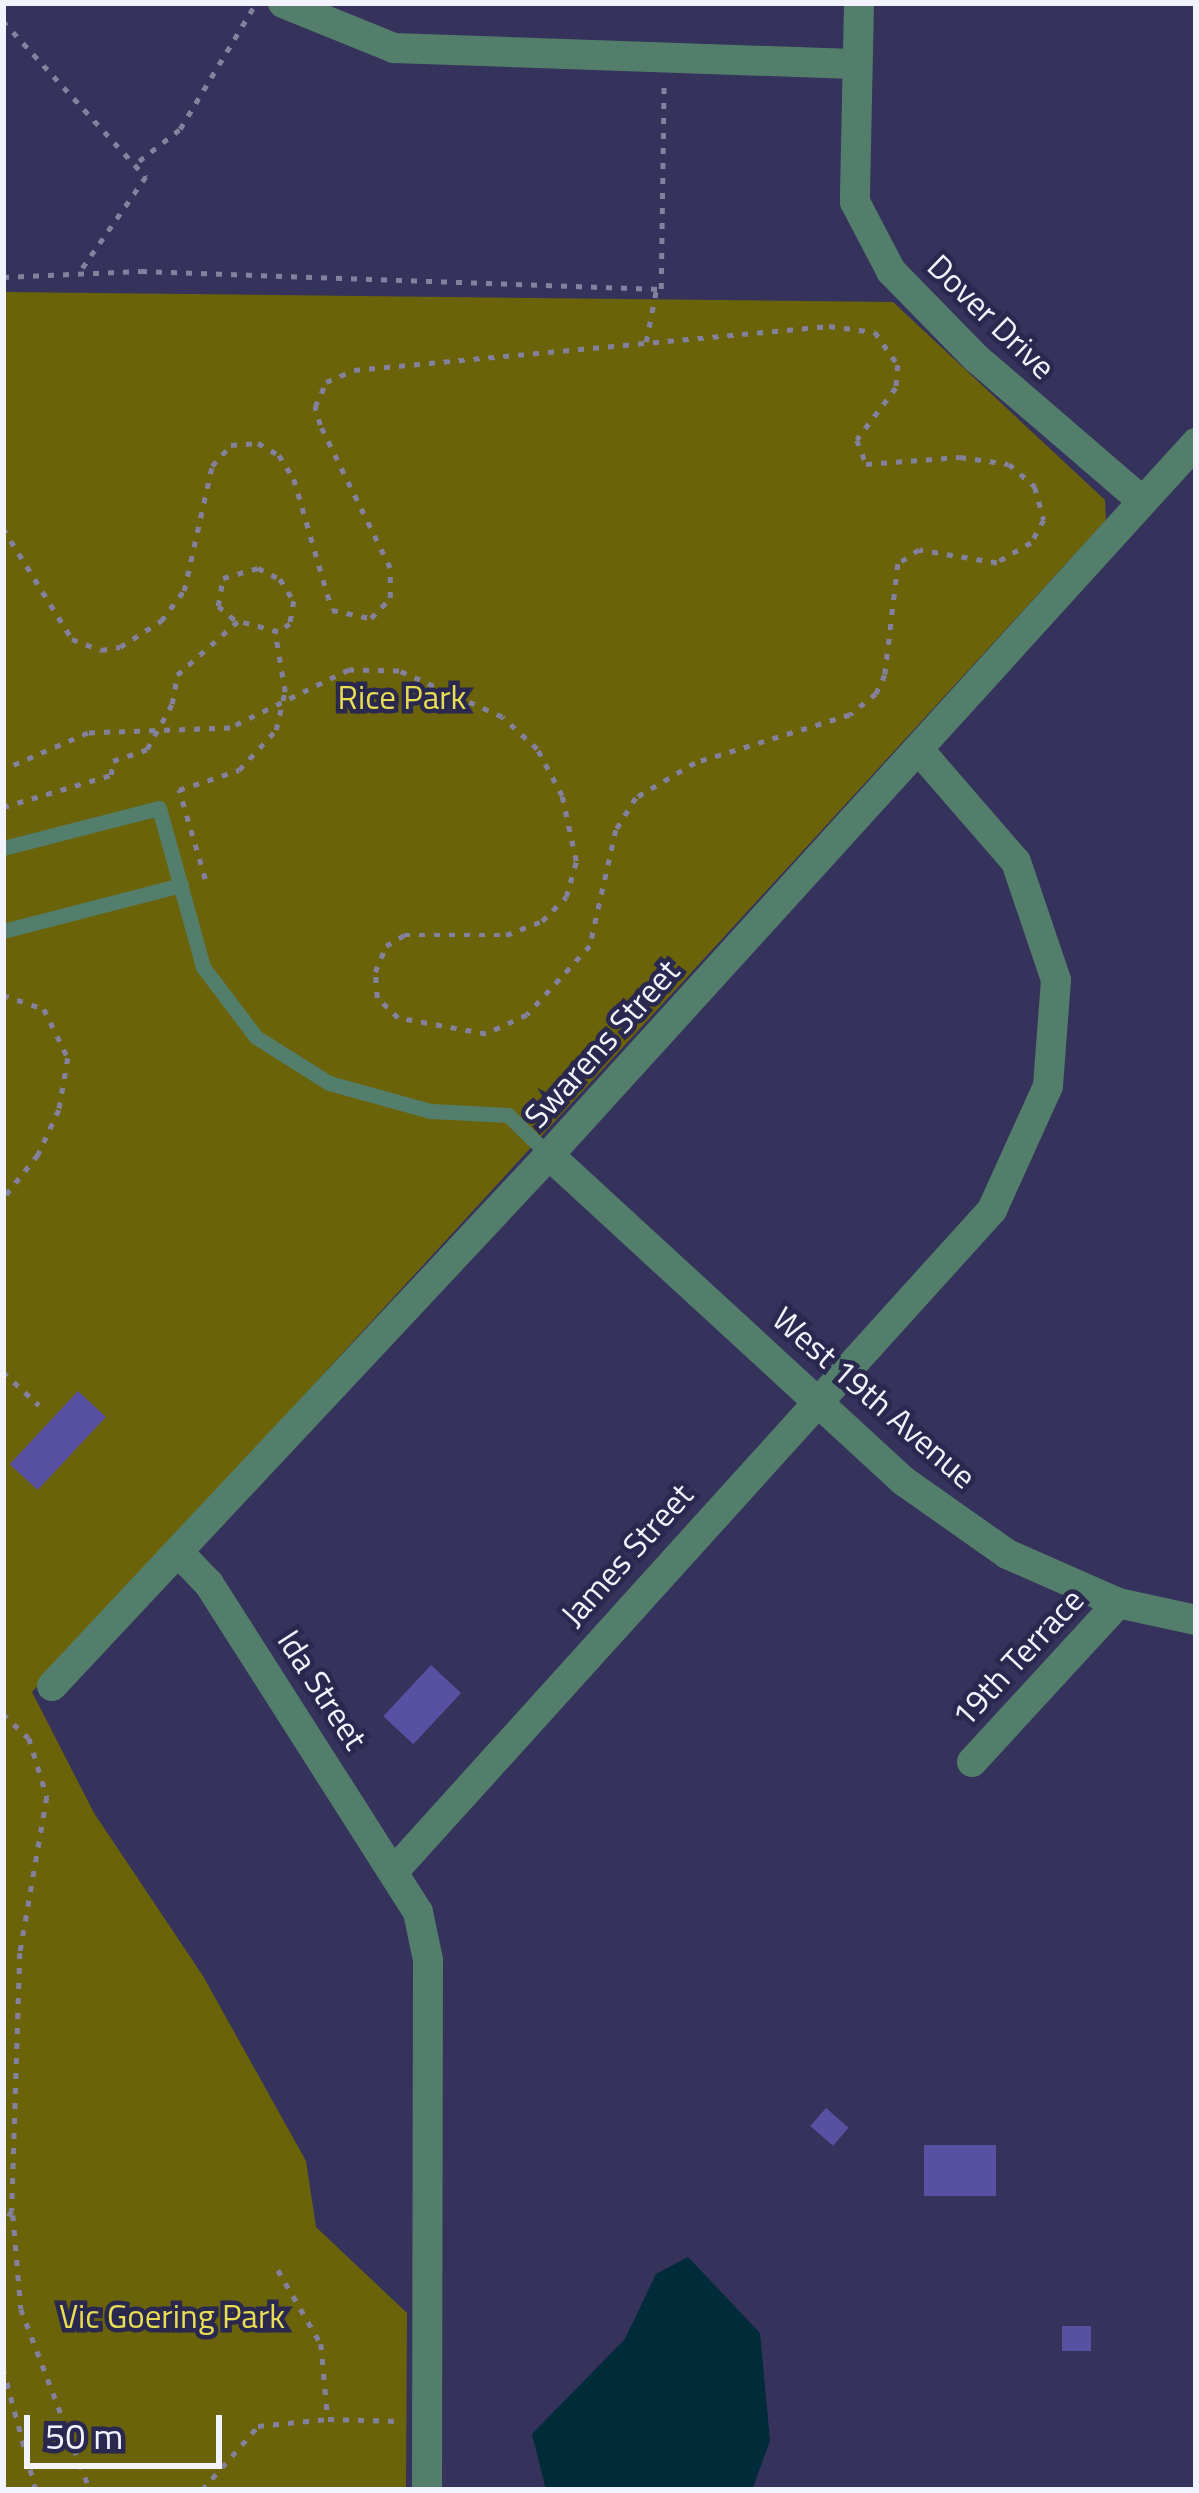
<!DOCTYPE html>
<style>
body{margin:0}
#map{position:relative;width:1199px;height:2493px;overflow:hidden;background:#35325b;font-family:"Titillium Web",sans-serif}
div>[style]{position:absolute}
.green>*{inset:0;background:#6a630a}
.water>*{inset:0;background:#002b39}
.building>*{inset:0;background:#5850a2;transform-origin:0 0}
.path>*{height:4.5px;margin-top:-2.25px;transform-origin:0;background:repeating-linear-gradient(90deg,#83819e 0 6px,transparent 0 15px)}
.service>*{height:15px;margin:-7.5px;padding:0 7.5px;transform-origin:7.5px;border-radius:7.5px;background:#537e6b}
.minor>*{height:30px;margin:-15px;padding:0 15px;transform-origin:15px;border-radius:15px;background:#537e6b}
span{translate:-50% -50%;white-space:nowrap;text-align:center;line-height:1.15;-webkit-text-stroke:9px #2b2850;paint-order:stroke}
.street-label{font-size:33px;color:#f2f3fd}
.park-label{font-size:33px;color:#e9dd52}
.frame{position:absolute;inset:0;border:6px solid #f2f3fd;pointer-events:none}
.scale{position:absolute;left:24px;top:2415px;width:198px;height:54px;box-sizing:border-box;border:6px solid #f2f3fd;border-top:0;padding-left:15px;font-size:36px;line-height:42px;white-space:nowrap;color:#f2f3fd;-webkit-text-stroke:9px #2b2850;paint-order:stroke}
</style>
<div id="map">
<div class="green">
<div style="clip-path:polygon(3px 292px,893px 302px,1105px 500px,1106px 520px,32px 1692px,94px 1813px,203px 1976px,306px 2161px,316px 2227px,407px 2313px,406px 2490px,3px 2490px)"></div>
</div>
<div class="water">
<div style="clip-path:polygon(688px 2257px,760px 2333px,770px 2441px,752px 2490px,546px 2490px,532px 2434px,625px 2339px,656px 2274px)"></div>
</div>
<div class="building">
<div style="left:78px;top:1391px;width:38px;height:100px;rotate:43deg"></div>
<div style="left:431px;top:1665px;width:41px;height:70px;rotate:43deg"></div>
<div style="left:826px;top:2108px;width:30px;height:24px;rotate:41deg"></div>
<div style="left:924px;top:2145px;width:72px;height:51px"></div>
<div style="left:1062px;top:2326px;width:29px;height:25px"></div>
</div>
<div class="path">
<div style="left:3px;top:21px;width:212px;rotate:47.5deg"></div>
<div style="left:146px;top:177px;width:116px;rotate:124.8deg"></div>
<div style="left:139px;top:161px;width:52px;rotate:-38deg"></div>
<div style="left:180px;top:129px;width:141px;rotate:-58.9deg"></div>
<div style="left:3px;top:277px;width:138px;rotate:-2.5deg"></div>
<div style="left:141px;top:271px;width:520px;rotate:1.98deg"></div>
<div style="left:661px;top:289px;width:205px;rotate:-89.2deg"></div>
<div style="left:646px;top:342px;width:52px;rotate:-78.9deg"></div>
<div style="left:3px;top:528px;width:131px;rotate:58.1deg"></div>
<div style="left:72px;top:639px;width:31px;rotate:21deg"></div>
<div style="left:101px;top:650px;width:19px;rotate:-9deg"></div>
<div style="left:120px;top:647px;width:49px;rotate:-32.4deg"></div>
<div style="left:161px;top:621px;width:38px;rotate:-53deg"></div>
<div style="left:184px;top:591px;width:128px;rotate:-77.4deg"></div>
<div style="left:212px;top:466px;width:28px;rotate:-48deg"></div>
<div style="left:231px;top:445px;width:27px;rotate:-4deg"></div>
<div style="left:258px;top:443px;width:24px;rotate:30deg"></div>
<div style="left:279px;top:455px;width:28px;rotate:58deg"></div>
<div style="left:294px;top:479px;width:136px;rotate:73.8deg"></div>
<div style="left:332px;top:610px;width:40px;rotate:12deg"></div>
<div style="left:371px;top:618px;width:28px;rotate:-46deg"></div>
<div style="left:390px;top:598px;width:30px;rotate:-90deg"></div>
<div style="left:390px;top:568px;width:159px;rotate:-116.1deg"></div>
<div style="left:320px;top:425px;width:19px;rotate:-106deg"></div>
<div style="left:315px;top:407px;width:27px;rotate:-66deg"></div>
<div style="left:326px;top:382px;width:30px;rotate:-23deg"></div>
<div style="left:354px;top:370px;width:477px;rotate:-5.3deg"></div>
<div style="left:829px;top:326px;width:46px;rotate:7.4deg"></div>
<div style="left:875px;top:332px;width:40px;rotate:55.1deg"></div>
<div style="left:898px;top:365px;width:23px;rotate:95deg"></div>
<div style="left:896px;top:388px;width:65px;rotate:126.9deg"></div>
<div style="left:857px;top:440px;width:26px;rotate:69deg"></div>
<div style="left:866px;top:464px;width:94px;rotate:-4.3deg"></div>
<div style="left:960px;top:457px;width:49px;rotate:8.1deg"></div>
<div style="left:1009px;top:464px;width:35px;rotate:41deg"></div>
<div style="left:1035px;top:487px;width:34px;rotate:75deg"></div>
<div style="left:1044px;top:520px;width:26px;rotate:119deg"></div>
<div style="left:1031px;top:543px;width:39px;rotate:150deg"></div>
<div style="left:997px;top:563px;width:79px;rotate:-170.5deg"></div>
<div style="left:919px;top:550px;width:25px;rotate:146deg"></div>
<div style="left:898px;top:564px;width:112px;rotate:96.7deg"></div>
<div style="left:885px;top:675px;width:21px;rotate:115deg"></div>
<div style="left:876px;top:694px;width:33px;rotate:141deg"></div>
<div style="left:850px;top:715px;width:162px;rotate:162.8deg"></div>
<div style="left:695px;top:763px;width:69px;rotate:149.3deg"></div>
<div style="left:636px;top:798px;width:38px;rotate:122deg"></div>
<div style="left:616px;top:830px;width:119px;rotate:102.6deg"></div>
<div style="left:590px;top:946px;width:93px;rotate:132.4deg"></div>
<div style="left:527px;top:1015px;width:45px;rotate:155.1deg"></div>
<div style="left:486px;top:1034px;width:89px;rotate:-169.7deg"></div>
<div style="left:398px;top:1018px;width:29px;rotate:-136deg"></div>
<div style="left:377px;top:998px;width:26px;rotate:-94deg"></div>
<div style="left:375px;top:972px;width:28px;rotate:-67deg"></div>
<div style="left:386px;top:946px;width:21px;rotate:-31deg"></div>
<div style="left:404px;top:935px;width:102px"></div>
<div style="left:506px;top:935px;width:39px;rotate:-21deg"></div>
<div style="left:542px;top:921px;width:34px;rotate:-45deg"></div>
<div style="left:566px;top:897px;width:37px;rotate:-74deg"></div>
<div style="left:576px;top:861px;width:66px;rotate:-102.2deg"></div>
<div style="left:562px;top:796px;width:53px;rotate:-118deg"></div>
<div style="left:537px;top:749px;width:47px;rotate:-137.6deg"></div>
<div style="left:502px;top:717px;width:113px;rotate:-155.9deg"></div>
<div style="left:399px;top:671px;width:50px;rotate:-178.9deg"></div>
<div style="left:349px;top:670px;width:132px;rotate:154deg"></div>
<div style="left:230px;top:728px;width:142px;rotate:178deg"></div>
<div style="left:88px;top:733px;width:93px;rotate:156.5deg"></div>
<div style="left:258px;top:568px;width:25px;rotate:27deg"></div>
<div style="left:280px;top:579px;width:26px;rotate:58deg"></div>
<div style="left:294px;top:601px;width:23px;rotate:100deg"></div>
<div style="left:290px;top:624px;width:14px;rotate:146deg"></div>
<div style="left:278px;top:632px;width:46px;rotate:-164.7deg"></div>
<div style="left:234px;top:620px;width:21px;rotate:-139deg"></div>
<div style="left:218px;top:606px;width:28px;rotate:-80deg"></div>
<div style="left:223px;top:578px;width:36px;rotate:-16deg"></div>
<div style="left:3px;top:807px;width:113px;rotate:-16.5deg"></div>
<div style="left:111px;top:775px;width:14px;rotate:-82deg"></div>
<div style="left:113px;top:761px;width:36px;rotate:-19deg"></div>
<div style="left:147px;top:749px;width:51px;rotate:-60.9deg"></div>
<div style="left:172px;top:704px;width:29px;rotate:-80deg"></div>
<div style="left:177px;top:675px;width:81px;rotate:-41.5deg"></div>
<div style="left:205px;top:879px;width:93px;rotate:-106.3deg"></div>
<div style="left:179px;top:790px;width:63px;rotate:-18.4deg"></div>
<div style="left:239px;top:770px;width:54px;rotate:-47.2deg"></div>
<div style="left:276px;top:730px;width:39px;rotate:-77deg"></div>
<div style="left:285px;top:692px;width:61px;rotate:-99.5deg"></div>
<div style="left:3px;top:995px;width:43px;rotate:18.9deg"></div>
<div style="left:44px;top:1009px;width:55px;rotate:63.9deg"></div>
<div style="left:68px;top:1058px;width:53px;rotate:99.8deg"></div>
<div style="left:59px;top:1110px;width:50px;rotate:115deg"></div>
<div style="left:38px;top:1155px;width:56px;rotate:128.5deg"></div>
<div style="left:3px;top:1372px;width:49px;rotate:42.5deg"></div>
<div style="left:3px;top:1714px;width:35px;rotate:43deg"></div>
<div style="left:29px;top:1738px;width:62px;rotate:73deg"></div>
<div style="left:47px;top:1797px;width:158px;rotate:99.8deg"></div>
<div style="left:20px;top:1953px;width:258px;rotate:91.8deg"></div>
<div style="left:12px;top:2211px;width:17px;rotate:121deg"></div>
<div style="left:13px;top:2215px;width:94px;rotate:85.1deg"></div>
<div style="left:21px;top:2309px;width:194px;rotate:69.1deg"></div>
<div style="left:278px;top:2270px;width:86px;rotate:59.8deg"></div>
<div style="left:321px;top:2344px;width:75px;rotate:84.7deg"></div>
<div style="left:328px;top:2419px;width:72px;rotate:1.6deg"></div>
<div style="left:3px;top:2368px;width:126px;rotate:74.9deg"></div>
<div style="left:202px;top:2490px;width:85px;rotate:-48.8deg"></div>
<div style="left:258px;top:2426px;width:70px;rotate:-5.7deg"></div>
</div>
<div class="service">
<div style="left:3px;top:848px;width:161px;rotate:-14.4deg"></div>
<div style="left:159px;top:808px;width:165px;rotate:74.5deg"></div>
<div style="left:203px;top:967px;width:88px;rotate:52.9deg"></div>
<div style="left:256px;top:1037px;width:86px;rotate:32.2deg"></div>
<div style="left:329px;top:1083px;width:106px;rotate:15.4deg"></div>
<div style="left:431px;top:1111px;width:77px;rotate:3deg"></div>
<div style="left:508px;top:1115px;width:57px;rotate:44.3deg"></div>
<div style="left:3px;top:931px;width:184px;rotate:-14.5deg"></div>
</div>
<div class="minor">
<div style="left:283px;top:3px;width:120px;rotate:22.1deg"></div>
<div style="left:394px;top:48px;width:459px;rotate:2deg"></div>
<div style="left:859px;top:3px;width:199px;rotate:91.2deg"></div>
<div style="left:855px;top:202px;width:78px;rotate:62.4deg"></div>
<div style="left:891px;top:271px;width:122px;rotate:45.7deg"></div>
<div style="left:976px;top:358px;width:219px;rotate:40.7deg"></div>
<div style="left:549px;top:1155px;width:483px;rotate:42.6deg"></div>
<div style="left:905px;top:1482px;width:125px;rotate:35.2deg"></div>
<div style="left:1007px;top:1554px;width:121px;rotate:23.8deg"></div>
<div style="left:1118px;top:1603px;width:80px;rotate:12.3deg"></div>
<div style="left:181px;top:1555px;width:40px;rotate:46deg"></div>
<div style="left:209px;top:1584px;width:389px;rotate:57.5deg"></div>
<div style="left:418px;top:1912px;width:49px;rotate:78.2deg"></div>
<div style="left:428px;top:1960px;width:530px;rotate:90.11deg"></div>
<div style="left:52px;top:1686px;width:727px;rotate:-46.89deg"></div>
<div style="left:549px;top:1155px;width:962px;rotate:-47.74deg"></div>
<div style="left:972px;top:1762px;width:216px;rotate:-47.4deg"></div>
<div style="left:395px;top:1870px;width:890px;rotate:-47.87deg"></div>
<div style="left:992px;top:1210px;width:136px;rotate:-65.7deg"></div>
<div style="left:1048px;top:1086px;width:106px;rotate:-85.7deg"></div>
<div style="left:1056px;top:980px;width:125px;rotate:-108.7deg"></div>
<div style="left:1016px;top:862px;width:148px;rotate:-130.9deg"></div>
</div>
<div class="street-label">
<span style="left:991px;top:317px;rotate:44deg">Dover Drive</span>
<span style="left:602px;top:1044px;rotate:-48deg">Swarens Street</span>
<span style="left:874px;top:1398px;rotate:41deg">West 19th Avenue</span>
<span style="left:627px;top:1555px;rotate:-48deg">James Street</span>
<span style="left:1018px;top:1658px;rotate:-47deg">19th Terrace</span>
<span style="left:322px;top:1690px;rotate:57deg">Ida Street</span>
</div>
<div class="park-label">
<span style="left:402px;top:698px">Rice Park</span>
<span style="left:172px;top:2317px">Vic Goering Park</span>
</div>
<div class="frame"></div>
<div class="scale">50 m</div>
</div>
